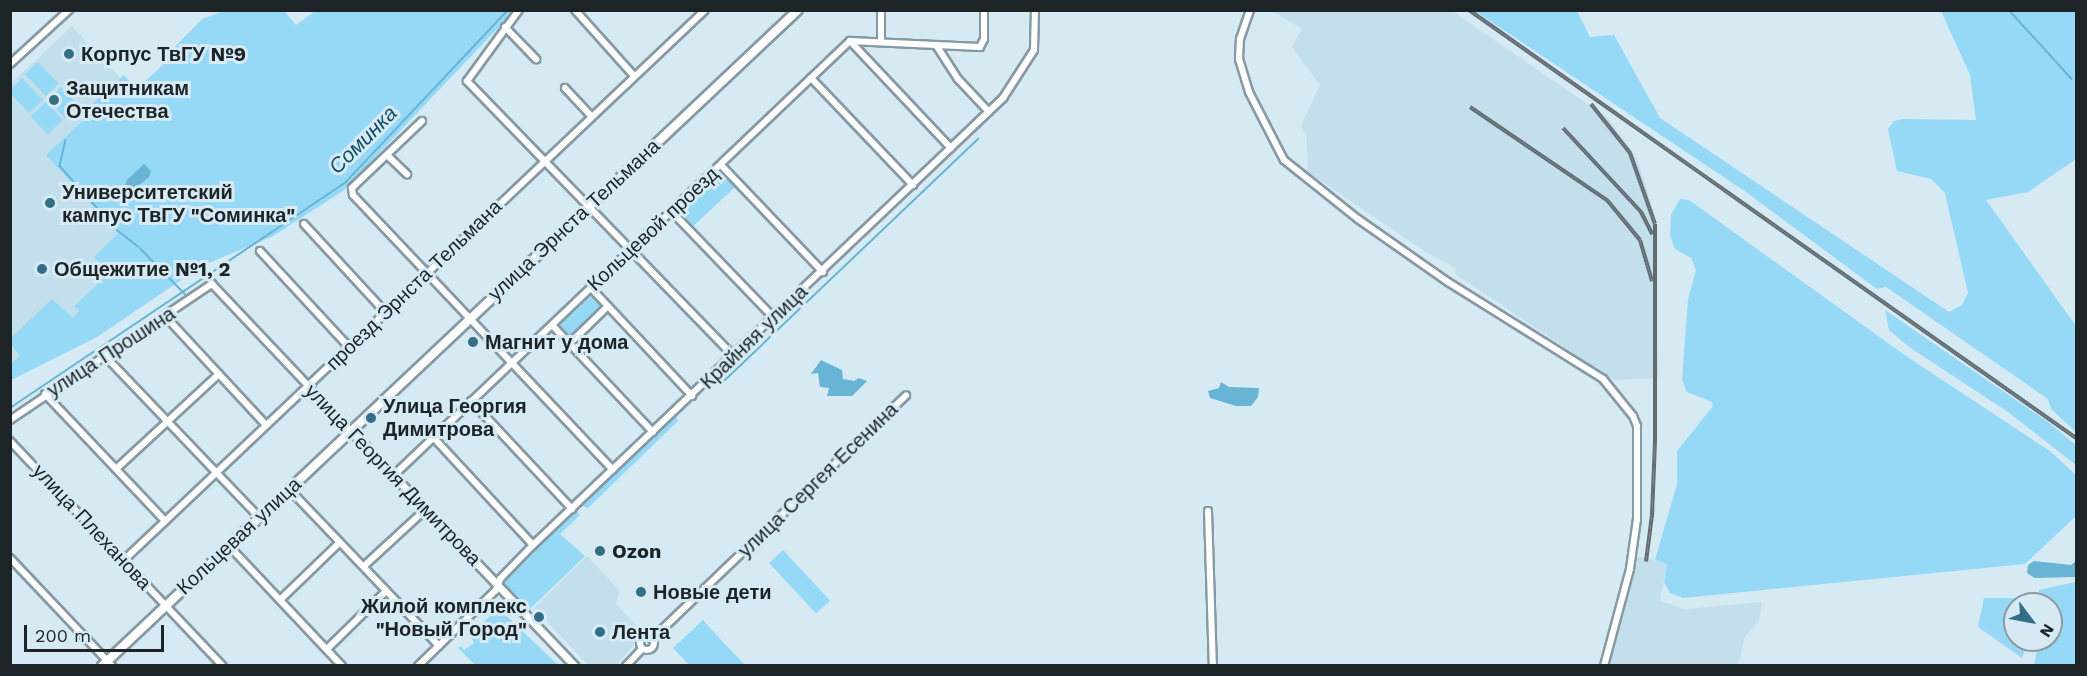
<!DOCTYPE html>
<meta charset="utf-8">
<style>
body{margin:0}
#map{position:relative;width:2087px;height:676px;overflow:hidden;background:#d6eaf4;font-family:"Work Sans",sans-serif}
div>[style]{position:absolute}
.built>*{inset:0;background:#c4dfec}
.green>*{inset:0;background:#95d9f7;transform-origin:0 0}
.water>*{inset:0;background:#67b4d4}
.stream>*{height:1.5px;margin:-0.75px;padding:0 0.75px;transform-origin:0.75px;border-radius:0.75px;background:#67b4d4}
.roads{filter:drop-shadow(2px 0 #879aa3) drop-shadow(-2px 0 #879aa3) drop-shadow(0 2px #879aa3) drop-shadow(0 -2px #879aa3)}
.minor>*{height:6px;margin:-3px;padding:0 3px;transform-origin:3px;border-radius:3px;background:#fff}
.minor>.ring{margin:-3px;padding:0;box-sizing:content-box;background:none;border:6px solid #fff;border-radius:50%}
.tertiary>*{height:7px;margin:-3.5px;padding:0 3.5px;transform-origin:3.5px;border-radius:3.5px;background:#fff}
.secondary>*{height:8px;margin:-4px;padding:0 4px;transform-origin:4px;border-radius:4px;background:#fff}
.rail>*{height:4px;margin-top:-2px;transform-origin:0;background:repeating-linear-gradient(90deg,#d6eaf4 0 4.5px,#616d73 0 9px);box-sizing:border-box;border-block:2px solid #616d73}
.dots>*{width:16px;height:16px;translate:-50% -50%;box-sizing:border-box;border:3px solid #d6eaf4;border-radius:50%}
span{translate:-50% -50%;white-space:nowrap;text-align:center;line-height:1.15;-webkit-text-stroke:6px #d6eaf4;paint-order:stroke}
.poi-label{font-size:20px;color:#1d2428;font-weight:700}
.left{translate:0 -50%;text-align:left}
.right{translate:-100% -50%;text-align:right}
.street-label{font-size:20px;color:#1d2428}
.water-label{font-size:21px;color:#0f4f66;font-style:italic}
.frame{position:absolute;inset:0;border:12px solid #1d2428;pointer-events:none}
.north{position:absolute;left:2003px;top:592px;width:60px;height:60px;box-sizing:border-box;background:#d6eaf4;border:2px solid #8c9ba2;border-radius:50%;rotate:122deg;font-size:16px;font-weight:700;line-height:24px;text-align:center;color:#1d2428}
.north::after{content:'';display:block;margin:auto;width:21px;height:27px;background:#326e86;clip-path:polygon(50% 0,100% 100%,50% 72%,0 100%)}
.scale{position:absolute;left:24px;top:625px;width:140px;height:27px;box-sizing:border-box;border:3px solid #1d2428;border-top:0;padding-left:8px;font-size:18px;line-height:21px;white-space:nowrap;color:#1d2428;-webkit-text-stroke:4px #d6eaf4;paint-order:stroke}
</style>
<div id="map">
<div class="built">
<div style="clip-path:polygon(1272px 11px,1452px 11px,1608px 118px,1637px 158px,1655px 216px,1658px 378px,1613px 380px,1455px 274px,1456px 268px,1424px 251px,1308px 172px,1306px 134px,1301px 126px,1320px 85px,1292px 47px,1302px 29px)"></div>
<div style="clip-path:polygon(72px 26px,120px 78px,91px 106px,94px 111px,82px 194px,118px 233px,94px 257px,107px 274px,74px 305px,79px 311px,76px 315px,11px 364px,11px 83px)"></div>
<div style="clip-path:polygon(587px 556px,620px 591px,616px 604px,644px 634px,616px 665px,588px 665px,534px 608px)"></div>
<div style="clip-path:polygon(1636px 556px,1667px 563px,1660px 601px,1685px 609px,1762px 602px,1759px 621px,1745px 637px,1738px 665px,1606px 666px)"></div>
</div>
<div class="green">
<div style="clip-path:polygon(224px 11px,284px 11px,296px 25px,315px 11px,514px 11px,343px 191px,273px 236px,202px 266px,97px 337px,11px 380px,10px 364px,20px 356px,11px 345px,11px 338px,52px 299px,73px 318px,79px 311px,74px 306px,107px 274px,94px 257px,118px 233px,46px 155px,93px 111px,90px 106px,124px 75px,137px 89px,167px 61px,165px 57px,202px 19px)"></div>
<div style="clip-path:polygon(1475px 11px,1577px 11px,1590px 37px,1614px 35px,1660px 118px,1949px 312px,1962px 305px,1968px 293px,1945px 193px,1931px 179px,1897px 171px,1888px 129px,1894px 121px,1903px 119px,1976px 120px,1970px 75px,1941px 11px,2076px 11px,2076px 159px,2028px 192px,1986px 200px,2076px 326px,2076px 432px,2051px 409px,2048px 399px,1886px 287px,1877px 289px,1746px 192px)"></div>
<div style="left:38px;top:62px;width:30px;height:18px;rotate:46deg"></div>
<div style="clip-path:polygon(22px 78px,43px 100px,29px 113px,11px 94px,11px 89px)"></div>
<div style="clip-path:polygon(61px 87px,78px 105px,65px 118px,54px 106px,57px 101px,53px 95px)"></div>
<div style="left:46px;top:102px;width:25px;height:21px;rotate:47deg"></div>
<div style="left:720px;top:167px;width:25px;height:62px;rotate:47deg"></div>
<div style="clip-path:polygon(1680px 199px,1689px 200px,1906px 356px,2050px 451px,2076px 475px,2076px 516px,2025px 564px,1683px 598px,1670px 593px,1664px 582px,1667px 564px,1655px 560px,1677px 484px,1677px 451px,1713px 406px,1712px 402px,1687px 392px,1682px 380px,1688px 299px,1696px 270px,1691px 258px,1675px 249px,1670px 235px,1671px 215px)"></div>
<div style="left:593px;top:294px;width:16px;height:46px;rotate:47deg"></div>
<div style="clip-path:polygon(1885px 310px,2048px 422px,2076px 445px,2076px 465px,2008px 412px,1909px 347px,1889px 330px)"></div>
<div style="clip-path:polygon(675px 415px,678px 421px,588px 508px,582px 506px)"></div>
<div style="clip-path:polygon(575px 509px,580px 515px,560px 534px,585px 556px,530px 609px,502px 582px,505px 576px)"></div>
<div style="left:783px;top:550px;width:69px;height:19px;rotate:47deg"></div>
<div style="clip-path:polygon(2076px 582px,2076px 665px,2034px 665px,2039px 640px,2051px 640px,2051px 604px,2039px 604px,2039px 590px)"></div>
<div style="clip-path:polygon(1984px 598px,2015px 598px,2030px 603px,2015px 604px,2015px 640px,2029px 640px,2022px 658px,1978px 627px)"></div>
<div style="clip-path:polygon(498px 608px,558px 665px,475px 665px,458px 648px,461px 646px,464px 650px,474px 643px,471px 637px,474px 632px)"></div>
<div style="clip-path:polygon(703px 620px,721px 640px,745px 665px,689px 665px,673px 648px)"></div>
</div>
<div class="water">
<div style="clip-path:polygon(144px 164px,151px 171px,149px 177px,129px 193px,122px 193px,127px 180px)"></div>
<div style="clip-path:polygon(821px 360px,842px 370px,843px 379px,854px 381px,859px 378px,867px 381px,852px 396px,827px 396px,829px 388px,820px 387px,818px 373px,811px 374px)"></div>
<div style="clip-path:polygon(1221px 382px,1229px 387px,1259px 388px,1258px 397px,1251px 406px,1236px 406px,1210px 398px,1208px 391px,1219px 388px)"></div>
<div style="clip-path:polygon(2034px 561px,2071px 565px,2076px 561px,2076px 577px,2035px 578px,2027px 573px,2028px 565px)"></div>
</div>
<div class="stream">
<div style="left:2009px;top:10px;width:93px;rotate:47.6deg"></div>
<div style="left:66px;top:140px;width:27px;rotate:103deg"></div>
<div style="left:60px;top:166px;width:84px;rotate:48.4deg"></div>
<div style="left:116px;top:229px;width:28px;rotate:38deg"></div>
<div style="left:595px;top:208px;width:52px;rotate:46.5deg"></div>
<div style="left:615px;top:238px;width:16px;rotate:47deg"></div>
<div style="left:140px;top:248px;width:64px;rotate:45.6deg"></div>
<div style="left:635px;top:250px;width:19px;rotate:47deg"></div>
<div style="left:595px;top:288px;width:49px;rotate:-42.5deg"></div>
<div style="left:631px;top:255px;width:139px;rotate:45.9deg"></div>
<div style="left:596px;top:289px;width:73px;rotate:46.7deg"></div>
<div style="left:569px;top:313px;width:32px;rotate:-44deg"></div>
<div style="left:477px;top:321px;width:52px;rotate:45.8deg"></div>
<div style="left:557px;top:324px;width:16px;rotate:50deg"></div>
<div style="left:477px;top:332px;width:43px;rotate:45.9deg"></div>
<div style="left:574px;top:344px;width:47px;rotate:-44.1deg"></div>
<div style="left:608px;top:311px;width:115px;rotate:46.8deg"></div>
<div style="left:724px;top:381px;width:351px;rotate:-43.6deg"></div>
<div style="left:10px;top:408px;width:405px;rotate:-33.9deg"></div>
<div style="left:346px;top:182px;width:236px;rotate:-46.7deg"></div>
<div style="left:10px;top:436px;width:6px;rotate:45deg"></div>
</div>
<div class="roads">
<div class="minor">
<div style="left:519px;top:10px;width:88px;rotate:126.2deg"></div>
<div style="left:467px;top:81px;width:384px;rotate:45.9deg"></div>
<div style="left:575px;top:10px;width:89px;rotate:48.2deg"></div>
<div style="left:1250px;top:10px;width:31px;rotate:109deg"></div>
<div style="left:1240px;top:39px;width:20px;rotate:93deg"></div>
<div style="left:1239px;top:59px;width:34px;rotate:73deg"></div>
<div style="left:1249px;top:92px;width:76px;rotate:62.8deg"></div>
<div style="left:1284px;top:160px;width:95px;rotate:38.6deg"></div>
<div style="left:1358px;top:219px;width:110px;rotate:35deg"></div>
<div style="left:1448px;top:282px;width:183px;rotate:32deg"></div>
<div style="left:1603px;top:379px;width:48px;rotate:51deg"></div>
<div style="left:1633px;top:416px;width:11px;rotate:68deg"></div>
<div style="left:1637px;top:426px;width:93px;rotate:90deg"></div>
<div style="left:1637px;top:519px;width:50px;rotate:98deg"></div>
<div style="left:1630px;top:569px;width:100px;rotate:105deg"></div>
<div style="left:505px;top:27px;width:45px;rotate:45.9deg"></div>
<div style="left:881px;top:40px;width:30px;rotate:-90deg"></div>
<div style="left:850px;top:41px;width:147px;rotate:46.7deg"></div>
<div style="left:936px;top:45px;width:44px;rotate:2.6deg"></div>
<div style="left:980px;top:47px;width:9px;rotate:-63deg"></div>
<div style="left:984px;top:39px;width:29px;rotate:-90deg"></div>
<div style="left:10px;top:64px;width:80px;rotate:-42.5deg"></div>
<div style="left:811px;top:78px;width:148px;rotate:46.4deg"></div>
<div style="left:565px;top:88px;width:38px;rotate:47deg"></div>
<div style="left:422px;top:121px;width:97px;rotate:136.3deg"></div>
<div style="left:352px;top:188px;width:7px;rotate:82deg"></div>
<div style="left:353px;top:195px;width:378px;rotate:46.6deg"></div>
<div style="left:387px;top:155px;width:28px;rotate:44deg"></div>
<div style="left:721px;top:165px;width:148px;rotate:46.4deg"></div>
<div style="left:671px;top:211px;width:149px;rotate:46.1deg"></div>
<div style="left:304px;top:224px;width:120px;rotate:47.4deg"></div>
<div style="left:260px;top:251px;width:131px;rotate:47.2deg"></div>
<div style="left:591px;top:288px;width:148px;rotate:46.9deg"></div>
<div style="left:166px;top:317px;width:147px;rotate:47.2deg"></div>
<div style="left:552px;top:325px;width:147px;rotate:46.7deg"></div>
<div style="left:569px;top:344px;width:54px;rotate:-44.3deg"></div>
<div style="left:105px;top:356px;width:223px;rotate:46.3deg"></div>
<div style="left:45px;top:394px;width:175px;rotate:46.6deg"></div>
<div style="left:471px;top:401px;width:148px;rotate:46.9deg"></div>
<div style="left:10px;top:420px;width:244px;rotate:-34deg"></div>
<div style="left:212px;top:284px;width:201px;rotate:46.6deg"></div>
<div style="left:433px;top:437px;width:147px;rotate:47.2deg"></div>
<div style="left:10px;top:441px;width:310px;rotate:46.6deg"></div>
<div style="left:116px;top:469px;width:140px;rotate:-42.7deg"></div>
<div style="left:393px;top:476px;width:631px;rotate:-43.59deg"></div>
<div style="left:850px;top:41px;width:86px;rotate:2.7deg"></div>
<div style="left:936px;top:45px;width:40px;rotate:57.1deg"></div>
<div style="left:958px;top:79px;width:45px;rotate:46.8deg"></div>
<div style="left:289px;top:489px;width:217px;rotate:46.3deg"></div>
<div style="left:1208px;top:511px;width:155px;rotate:88.2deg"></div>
<div style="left:229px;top:546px;width:165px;rotate:46.7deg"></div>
<div style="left:10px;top:558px;width:149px;rotate:46.6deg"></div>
<div style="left:123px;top:561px;width:801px;rotate:-43.43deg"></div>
<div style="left:364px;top:566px;width:83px;rotate:-42.6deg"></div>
<div style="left:280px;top:600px;width:83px;rotate:-44deg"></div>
<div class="ring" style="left:640px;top:636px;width:8px;height:8px"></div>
<div style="left:652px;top:639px;width:352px;rotate:-43.8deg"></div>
<div style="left:327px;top:649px;width:83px;rotate:-44.5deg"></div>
<div style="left:418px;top:666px;width:109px;rotate:-44.3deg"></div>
<div style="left:496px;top:590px;width:12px;rotate:-70deg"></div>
<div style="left:500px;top:579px;width:47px;rotate:-45.9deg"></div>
<div style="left:533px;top:545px;width:649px;rotate:-43.56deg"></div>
<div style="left:1003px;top:98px;width:57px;rotate:-57.1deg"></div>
<div style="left:1034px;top:50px;width:40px;rotate:-88.6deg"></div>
<div style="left:626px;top:666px;width:23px;rotate:-47deg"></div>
</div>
<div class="tertiary">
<div style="left:350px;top:430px;width:326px;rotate:46.4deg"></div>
</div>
<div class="secondary">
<div style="left:102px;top:666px;width:956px;rotate:-43.31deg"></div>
</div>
</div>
<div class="rail">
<div style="left:1469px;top:10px;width:743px;rotate:35.19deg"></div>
<div style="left:1591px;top:104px;width:63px;rotate:51.5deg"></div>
<div style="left:1630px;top:153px;width:75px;rotate:70.6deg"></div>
<div style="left:1655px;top:224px;width:217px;rotate:90deg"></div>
<div style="left:1655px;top:441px;width:74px;rotate:92.3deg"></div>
<div style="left:1652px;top:515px;width:47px;rotate:97.3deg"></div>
<div style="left:1470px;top:107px;width:166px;rotate:34.2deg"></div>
<div style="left:1607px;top:200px;width:52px;rotate:50.5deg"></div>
<div style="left:1640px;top:240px;width:43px;rotate:73.7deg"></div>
<div style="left:1563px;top:128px;width:115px;rotate:47.1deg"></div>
<div style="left:1641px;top:212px;width:25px;rotate:63deg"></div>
</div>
<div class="dots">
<div style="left:69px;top:54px;background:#326e86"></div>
<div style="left:54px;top:100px;background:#326e86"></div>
<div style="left:50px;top:203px;background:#326e86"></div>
<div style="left:42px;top:269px;background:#326e86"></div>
<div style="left:473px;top:342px;background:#326e86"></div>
<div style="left:371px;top:418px;background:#326e86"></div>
<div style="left:600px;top:551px;background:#326e86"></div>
<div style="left:641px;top:592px;background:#326e86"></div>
<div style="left:539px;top:617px;background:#326e86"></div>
<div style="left:600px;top:632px;background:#326e86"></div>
</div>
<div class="poi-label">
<span class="left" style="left:81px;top:54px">Корпус ТвГУ №9</span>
<span class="left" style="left:66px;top:100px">Защитникам<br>Отечества</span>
<span class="left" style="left:62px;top:204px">Университетский<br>кампус ТвГУ "Соминка"</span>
<span class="left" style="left:54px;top:269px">Общежитие №1, 2</span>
<span class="left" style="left:485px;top:342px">Магнит у дома</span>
<span class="left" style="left:383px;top:418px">Улица Георгия<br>Димитрова</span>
<span class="left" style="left:612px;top:551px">Ozon</span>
<span class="left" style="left:653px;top:592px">Новые дети</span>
<span class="right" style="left:527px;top:618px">Жилой комплекс<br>"Новый Город"</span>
<span class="left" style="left:612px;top:632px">Лента</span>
</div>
<div class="street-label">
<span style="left:574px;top:220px;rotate:-43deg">улица Эрнста Тельмана</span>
<span style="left:653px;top:229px;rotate:-43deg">Кольцевой проезд</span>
<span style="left:414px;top:285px;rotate:-44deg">проезд Эрнста Тельмана</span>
<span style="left:754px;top:337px;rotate:-44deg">Крайняя улица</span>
<span style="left:111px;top:352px;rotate:-33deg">улица Прошина</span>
<span style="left:393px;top:475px;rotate:46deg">улица Георгия Димитрова</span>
<span style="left:818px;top:480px;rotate:-44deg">улица Сергея Есенина</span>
<span style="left:92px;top:527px;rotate:47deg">улица Плеханова</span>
<span style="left:239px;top:536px;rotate:-43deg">Кольцевая улица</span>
</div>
<div class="water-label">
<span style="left:363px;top:140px;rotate:-45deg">Соминка</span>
</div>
<div class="frame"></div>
<div class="north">N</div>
<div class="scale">200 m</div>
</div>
